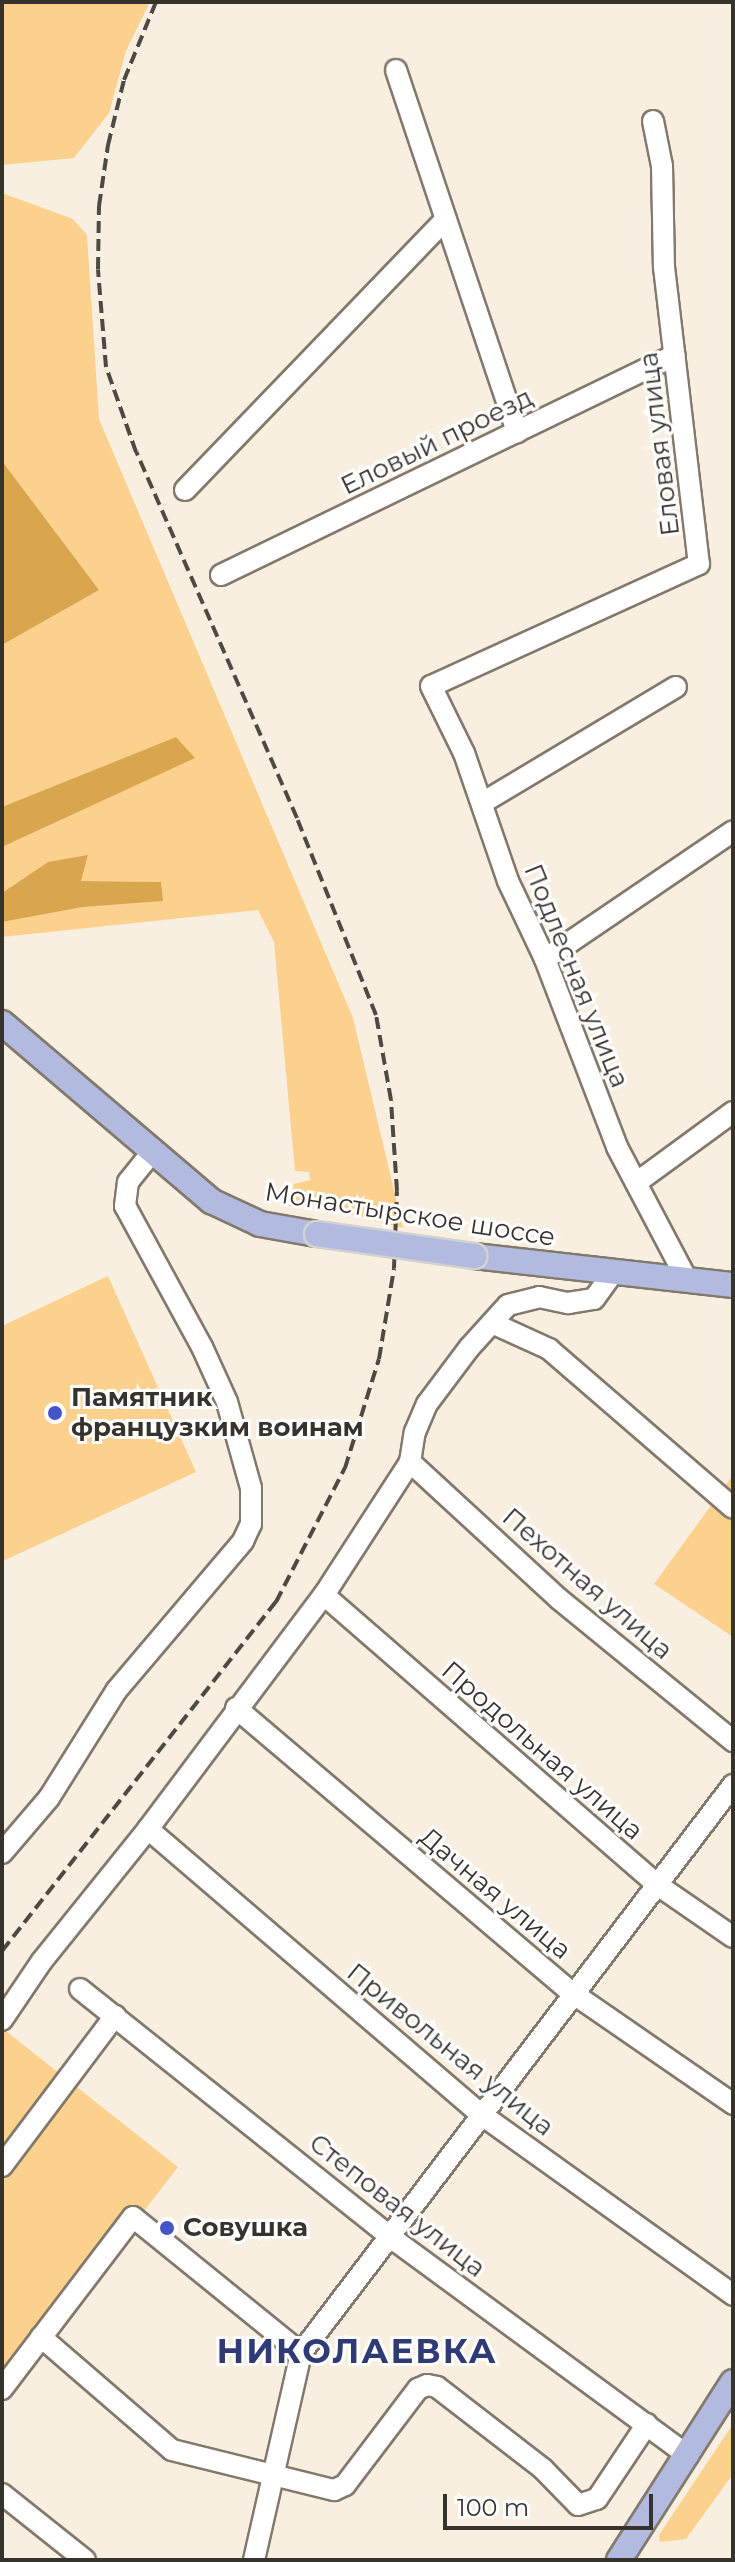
<!DOCTYPE html>
<meta charset="utf-8">
<style>
body{margin:0}
#map{position:relative;width:735px;height:2562px;overflow:hidden;background:#f9efe1;font-family:Montserrat,sans-serif}
div>[style]{position:absolute}
.green>*{inset:0;background:#fcd08d}
.forest>*{inset:0;background:#d9a54d}
.roads{filter:drop-shadow(2px 0 #82796c) drop-shadow(-2px 0 #82796c) drop-shadow(0 2px #82796c) drop-shadow(0 -2px #82796c)}
.minor>*{height:20px;margin:-10px;padding:0 10px;transform-origin:10px;border-radius:10px;background:#fff}
.major>*{height:24px;margin:-12px;padding:0 12px;transform-origin:12px;border-radius:12px;background:#b2bbdf}
.rail>*{height:4px;margin-top:-2px;transform-origin:0;background:repeating-linear-gradient(90deg,#4e4a43 0 12px,transparent 0 18px)}
.bridges{filter:drop-shadow(2px 0 #d3d2d1) drop-shadow(-2px 0 #d3d2d1) drop-shadow(0 2px #d3d2d1) drop-shadow(0 -2px #d3d2d1)}
.major-bridge>*{height:24px;margin:-12px;padding:0 12px;transform-origin:12px;border-radius:12px;background:#b2bbdf}
.dots>*{width:22px;height:22px;translate:-50% -50%;box-sizing:border-box;border:4px solid #fff;border-radius:50%}
span{translate:-50% -50%;white-space:nowrap;text-align:center;line-height:1.15;-webkit-text-stroke:6px #fff;paint-order:stroke}
.street-label{font-size:26px;color:#36332d}
.poi-label{font-size:26px;color:#36332d;font-weight:700}
.left{translate:0 -50%;text-align:left}
.district-label{font-size:34px;color:#303b76;font-weight:700;letter-spacing:2px}
.frame{position:absolute;inset:0;border:4px solid #36332d;pointer-events:none}
.scale{position:absolute;left:443px;top:2494px;width:210px;height:36px;box-sizing:border-box;border:4px solid #36332d;border-top:0;padding-left:10px;font-size:24px;line-height:28px;white-space:nowrap;color:#36332d;-webkit-text-stroke:6px #fff;paint-order:stroke}
</style>
<div id="map">
<div class="green">
<div style="clip-path:polygon(2px 2px,150px 2px,126px 51px,109px 113px,74px 158px,2px 165px)"></div>
<div style="clip-path:polygon(2px 193px,73px 219px,87px 235px,99px 419px,353px 1018px,403px 1228px,291px 1199px,294px 1184px,310px 1180px,309px 1172px,295px 1171px,274px 942px,258px 910px,2px 937px,2px 922px,83px 907px,162px 901px,161px 882px,81px 881px,88px 856px,48px 862px,2px 893px,2px 847px,194px 758px,176px 737px,2px 807px,2px 645px,99px 590px,2px 461px)"></div>
<div style="clip-path:polygon(108px 1276px,196px 1472px,3px 1561px,2px 1326px)"></div>
<div style="clip-path:polygon(733px 1475px,733px 1637px,654px 1584px)"></div>
<div style="clip-path:polygon(2px 2028px,178px 2167px,2px 2395px)"></div>
<div style="clip-path:polygon(733px 2424px,733px 2474px,686px 2539px,660px 2542px,659px 2535px)"></div>
</div>
<div class="forest">
<div style="clip-path:polygon(2px 461px,99px 590px,2px 645px)"></div>
<div style="clip-path:polygon(176px 737px,195px 758px,2px 847px,2px 807px)"></div>
<div style="clip-path:polygon(88px 855px,81px 881px,161px 882px,163px 901px,83px 907px,2px 922px,2px 893px,48px 862px)"></div>
</div>
<div class="roads">
<div class="minor">
<div style="left:396px;top:70px;width:382px;rotate:71.5deg"></div>
<div style="left:653px;top:121px;width:46px;rotate:78.7deg"></div>
<div style="left:662px;top:166px;width:101px;rotate:88.9deg"></div>
<div style="left:664px;top:267px;width:299px;rotate:83.3deg"></div>
<div style="left:699px;top:564px;width:294px;rotate:155.5deg"></div>
<div style="left:431px;top:686px;width:75px;rotate:63.8deg"></div>
<div style="left:464px;top:753px;width:135px;rotate:71deg"></div>
<div style="left:508px;top:881px;width:86px;rotate:64.6deg"></div>
<div style="left:545px;top:959px;width:201px;rotate:69deg"></div>
<div style="left:617px;top:1147px;width:150px;rotate:62.2deg"></div>
<div style="left:185px;top:490px;width:376px;rotate:-46.1deg"></div>
<div style="left:221px;top:575px;width:504px;rotate:-25.85deg"></div>
<div style="left:482px;top:803px;width:226px;rotate:-30.9deg"></div>
<div style="left:545px;top:959px;width:227px;rotate:-34.2deg"></div>
<div style="left:636px;top:1183px;width:120px;rotate:-36.2deg"></div>
<div style="left:492px;top:1323px;width:63px;rotate:24.5deg"></div>
<div style="left:549px;top:1349px;width:243px;rotate:40.8deg"></div>
<div style="left:410px;top:1462px;width:202px;rotate:42.6deg"></div>
<div style="left:559px;top:1599px;width:225px;rotate:39.2deg"></div>
<div style="left:324px;top:1595px;width:444px;rotate:41deg"></div>
<div style="left:659px;top:1886px;width:90px;rotate:34.6deg"></div>
<div style="left:236px;top:1708px;width:436px;rotate:40.3deg"></div>
<div style="left:568px;top:1990px;width:201px;rotate:34.6deg"></div>
<div style="left:148px;top:1829px;width:440px;rotate:40.6deg"></div>
<div style="left:482px;top:2115px;width:309px;rotate:35.6deg"></div>
<div style="left:2px;top:1853px;width:72px;rotate:-49.5deg"></div>
<div style="left:49px;top:1798px;width:126px;rotate:-57.9deg"></div>
<div style="left:116px;top:1691px;width:197px;rotate:-49.7deg"></div>
<div style="left:243px;top:1541px;width:19px;rotate:-65deg"></div>
<div style="left:251px;top:1524px;width:36px;rotate:-90deg"></div>
<div style="left:251px;top:1488px;width:89px;rotate:-105.6deg"></div>
<div style="left:227px;top:1402px;width:60px;rotate:-114.4deg"></div>
<div style="left:202px;top:1347px;width:161px;rotate:-118.6deg"></div>
<div style="left:125px;top:1206px;width:24px;rotate:-83deg"></div>
<div style="left:128px;top:1182px;width:40px;rotate:-51deg"></div>
<div style="left:80px;top:1989px;width:396px;rotate:38.6deg"></div>
<div style="left:389px;top:2236px;width:371px;rotate:36.3deg"></div>
<div style="left:2px;top:2020px;width:71px;rotate:-55.9deg"></div>
<div style="left:42px;top:1961px;width:169px;rotate:-51.2deg"></div>
<div style="left:148px;top:1829px;width:293px;rotate:-53.1deg"></div>
<div style="left:324px;top:1595px;width:158px;rotate:-57.1deg"></div>
<div style="left:410px;top:1462px;width:30px;rotate:-81deg"></div>
<div style="left:415px;top:1432px;width:30px;rotate:-67deg"></div>
<div style="left:427px;top:1404px;width:70px;rotate:-53.1deg"></div>
<div style="left:469px;top:1348px;width:58px;rotate:-47.8deg"></div>
<div style="left:508px;top:1305px;width:32px;rotate:-14deg"></div>
<div style="left:539px;top:1297px;width:30px;rotate:12deg"></div>
<div style="left:568px;top:1303px;width:26px;rotate:-9deg"></div>
<div style="left:594px;top:1299px;width:31px;rotate:-54deg"></div>
<div style="left:2px;top:2166px;width:188px;rotate:-53deg"></div>
<div style="left:41px;top:2337px;width:173px;rotate:40.8deg"></div>
<div style="left:172px;top:2450px;width:167px;rotate:13.9deg"></div>
<div style="left:334px;top:2490px;width:12px;rotate:-24deg"></div>
<div style="left:345px;top:2485px;width:121px;rotate:-52.8deg"></div>
<div style="left:418px;top:2389px;width:10px;rotate:-24deg"></div>
<div style="left:427px;top:2385px;width:10px;rotate:11deg"></div>
<div style="left:437px;top:2387px;width:134px;rotate:37.7deg"></div>
<div style="left:543px;top:2469px;width:50px;rotate:45.8deg"></div>
<div style="left:578px;top:2505px;width:20px;rotate:-18deg"></div>
<div style="left:597px;top:2499px;width:90px;rotate:-56.3deg"></div>
<div style="left:2px;top:2389px;width:216px;rotate:-52.7deg"></div>
<div style="left:133px;top:2217px;width:216px;rotate:39deg"></div>
<div style="left:2px;top:2494px;width:106px;rotate:38.5deg"></div>
<div style="left:254px;top:2560px;width:212px;rotate:-77.2deg"></div>
<div style="left:301px;top:2353px;width:714px;rotate:-52.74deg"></div>
</div>
<div class="major">
<div style="left:2px;top:1023px;width:275px;rotate:40.4deg"></div>
<div style="left:211px;top:1201px;width:54px;rotate:25.1deg"></div>
<div style="left:260px;top:1224px;width:58px;rotate:10deg"></div>
<div style="left:474px;top:1256px;width:261px;rotate:6.4deg"></div>
<div style="left:619px;top:2560px;width:211px;rotate:-57.4deg"></div>
</div>
</div>
<div class="rail">
<div style="left:2px;top:1951px;width:444px;rotate:-51.9deg"></div>
<div style="left:276px;top:1602px;width:151px;rotate:-62.8deg"></div>
<div style="left:345px;top:1468px;width:114px;rotate:-72.7deg"></div>
<div style="left:379px;top:1359px;width:92px;rotate:-80.6deg"></div>
<div style="left:394px;top:1268px;width:77px;rotate:-87.8deg"></div>
<div style="left:397px;top:1191px;width:91px;rotate:-93.8deg"></div>
<div style="left:391px;top:1100px;width:86px;rotate:-100deg"></div>
<div style="left:376px;top:1015px;width:212px;rotate:-111.9deg"></div>
<div style="left:297px;top:818px;width:400px;rotate:-113.7deg"></div>
<div style="left:136px;top:452px;width:90px;rotate:-109.4deg"></div>
<div style="left:106px;top:367px;width:98px;rotate:-94.7deg"></div>
<div style="left:98px;top:269px;width:63px;rotate:-89.1deg"></div>
<div style="left:99px;top:206px;width:62px;rotate:-81.6deg"></div>
<div style="left:108px;top:145px;width:67px;rotate:-76.2deg"></div>
<div style="left:124px;top:80px;width:84px;rotate:-67.7deg"></div>
</div>
<div class="bridges">
<div class="major-bridge">
<div style="left:317px;top:1234px;width:159px;rotate:8deg"></div>
</div>
</div>
<div class="dots">
<div style="left:55px;top:1413px;background:#4554c8"></div>
<div style="left:167px;top:2228px;background:#4554c8"></div>
</div>
<div class="street-label">
<span style="left:437px;top:442px;rotate:-26deg">Еловый проезд</span>
<span style="left:660px;top:444px;rotate:-97deg">Еловая улица</span>
<span style="left:576px;top:976px;rotate:68deg">Подлесная улица</span>
<span style="left:410px;top:1215px;rotate:9deg">Монастырское шоссе</span>
<span style="left:587px;top:1584px;rotate:41deg">Пехотная улица</span>
<span style="left:542px;top:1751px;rotate:41deg">Продольная улица</span>
<span style="left:495px;top:1894px;rotate:40deg">Дачная улица</span>
<span style="left:450px;top:2050px;rotate:39deg">Привольная улица</span>
<span style="left:397px;top:2206px;rotate:38deg">Степовая улица</span>
</div>
<div class="poi-label">
<span class="left" style="left:71px;top:1413px">Памятник<br>французким воинам</span>
<span class="left" style="left:183px;top:2228px">Совушка</span>
</div>
<div class="district-label">
<span style="left:357px;top:2352px">НИКОЛАЕВКА</span>
</div>
<div class="frame"></div>
<div class="scale">100 m</div>
</div>
